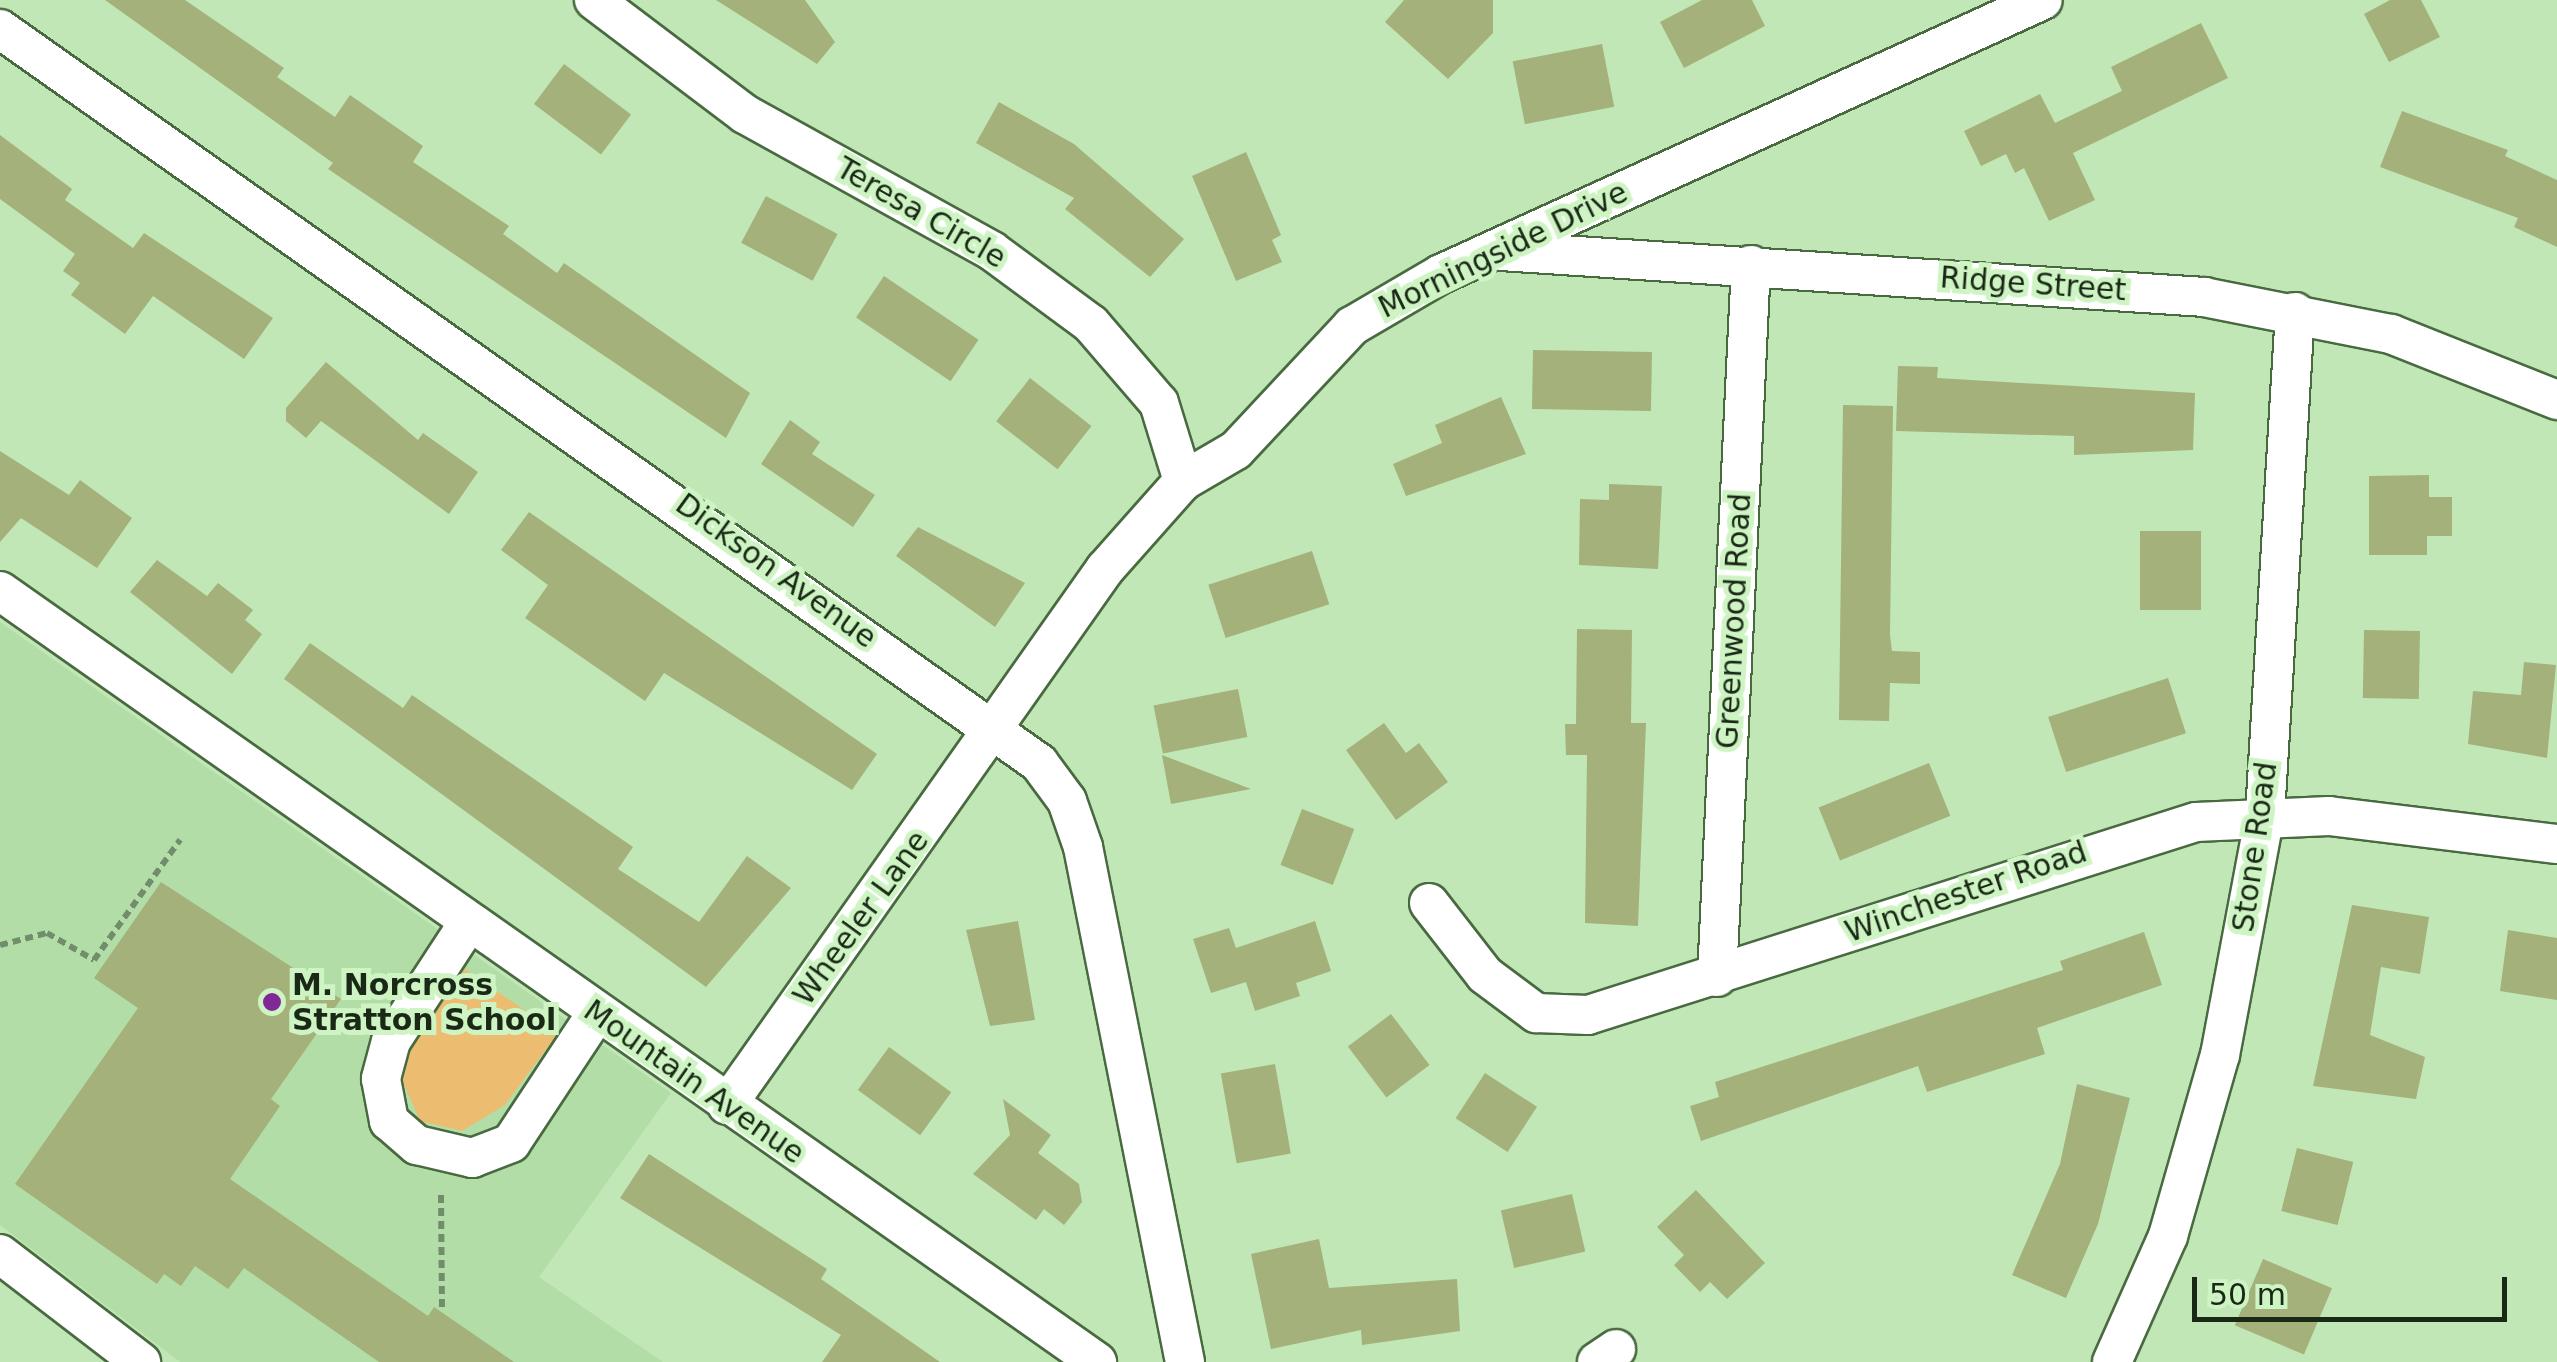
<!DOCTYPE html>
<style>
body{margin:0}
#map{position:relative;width:2557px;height:1362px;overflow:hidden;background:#c1e7b7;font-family:"DejaVu Sans",sans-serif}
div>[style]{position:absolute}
.built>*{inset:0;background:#b3dda7}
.green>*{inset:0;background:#ecbd70}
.building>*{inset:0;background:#a4b17a;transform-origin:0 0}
.path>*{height:6px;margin-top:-3px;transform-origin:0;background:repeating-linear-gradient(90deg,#728d6b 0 8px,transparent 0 13px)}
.roads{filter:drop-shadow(2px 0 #496a40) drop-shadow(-2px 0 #496a40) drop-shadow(0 2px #496a40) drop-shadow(0 -2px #496a40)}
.street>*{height:38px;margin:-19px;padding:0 19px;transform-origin:19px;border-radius:19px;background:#fff}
.dots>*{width:28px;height:28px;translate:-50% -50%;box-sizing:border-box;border:5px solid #cef4c4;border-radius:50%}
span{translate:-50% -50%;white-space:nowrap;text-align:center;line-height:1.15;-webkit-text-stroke:10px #cef4c4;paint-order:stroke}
.street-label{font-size:30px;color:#1a2816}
.poi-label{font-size:30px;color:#1a2816;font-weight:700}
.left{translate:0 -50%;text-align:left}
.scale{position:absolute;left:2192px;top:1277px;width:315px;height:45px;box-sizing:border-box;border:5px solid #1a2816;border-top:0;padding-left:12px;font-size:30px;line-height:35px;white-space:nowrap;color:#1a2816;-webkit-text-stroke:8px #cef4c4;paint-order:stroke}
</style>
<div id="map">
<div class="built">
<div style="clip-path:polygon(0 622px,671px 1093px,539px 1277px,663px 1362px,180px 1362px,0 1225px)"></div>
</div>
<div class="green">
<div style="clip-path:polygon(460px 966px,558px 1033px,505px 1105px,462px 1131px,420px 1121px,399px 1073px,400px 1051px)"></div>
</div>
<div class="building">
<div style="clip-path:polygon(105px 0,185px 0,284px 68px,277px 77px,335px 117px,350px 95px,423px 146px,413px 162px,509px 226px,503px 234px,557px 273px,564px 263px,750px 393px,726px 438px,328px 169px,333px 163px)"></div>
<div style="clip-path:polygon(716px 0,805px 0,835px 42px,817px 64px)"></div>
<div style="clip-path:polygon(1404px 0,1493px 0,1493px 33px,1448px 79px,1385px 22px)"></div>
<div style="clip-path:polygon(1702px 0,1752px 0,1765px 26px,1684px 68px,1660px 22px)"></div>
<div style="clip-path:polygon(2390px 0,2421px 0,2440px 37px,2389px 62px,2364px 14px)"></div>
<div style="clip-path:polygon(2201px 23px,2228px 78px,2073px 153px,2095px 200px,2049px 221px,2024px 168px,2015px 173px,2006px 154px,1981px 166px,1964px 131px,2040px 94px,2055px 123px,2122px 91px,2111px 67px)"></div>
<div style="left:1602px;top:44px;width:64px;height:91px;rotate:79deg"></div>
<div style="left:564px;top:64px;width:84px;height:50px;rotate:37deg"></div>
<div style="clip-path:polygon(999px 102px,1074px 144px,1184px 239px,1150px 277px,1065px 209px,1074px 198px,976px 143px)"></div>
<div style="clip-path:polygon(2402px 111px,2508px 150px,2505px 156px,2557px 180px,2557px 247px,2514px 227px,2518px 218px,2380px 167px)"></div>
<div style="clip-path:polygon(0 135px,72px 189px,65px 200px,133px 248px,144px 233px,273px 318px,244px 359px,153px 296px,125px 334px,71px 295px,80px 283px,63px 271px,75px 254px,0 199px)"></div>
<div style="clip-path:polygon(1246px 152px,1281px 235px,1272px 240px,1282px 262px,1236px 281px,1192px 176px)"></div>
<div style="left:766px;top:196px;width:81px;height:53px;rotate:28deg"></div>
<div style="left:884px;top:276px;width:114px;height:50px;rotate:34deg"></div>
<div style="left:1533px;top:350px;width:119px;height:59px;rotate:1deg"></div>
<div style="clip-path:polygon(326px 362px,418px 440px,423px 433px,478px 472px,449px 514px,321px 421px,306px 438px,286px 421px,286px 408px)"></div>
<div style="clip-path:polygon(1898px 366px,1938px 367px,1937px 378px,2195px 393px,2193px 450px,2074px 455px,2074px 436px,1896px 431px)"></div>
<div style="left:1030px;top:378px;width:78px;height:55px;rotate:38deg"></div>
<div style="clip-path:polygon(1501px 397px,1526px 454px,1406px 496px,1393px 464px,1442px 443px,1435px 425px)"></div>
<div style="clip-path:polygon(1843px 405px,1893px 406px,1890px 635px,1892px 651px,1920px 652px,1920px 684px,1890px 683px,1889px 721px,1839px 720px)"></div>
<div style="clip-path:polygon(790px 420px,820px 442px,812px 454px,875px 495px,853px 527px,761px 464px)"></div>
<div style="clip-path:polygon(0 451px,69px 495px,80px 480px,132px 518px,97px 568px,21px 518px,0 542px)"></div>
<div style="clip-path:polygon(2429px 475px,2429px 497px,2452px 497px,2452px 536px,2427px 536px,2427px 555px,2369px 555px,2369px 476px)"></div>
<div style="clip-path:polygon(1609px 484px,1662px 486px,1658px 569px,1579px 565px,1580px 499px,1609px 500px)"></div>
<div style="clip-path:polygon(529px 512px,877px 754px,852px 790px,664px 673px,645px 701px,525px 618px,548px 585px,501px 550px)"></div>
<div style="clip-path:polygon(918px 527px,1025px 583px,995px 627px,896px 556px)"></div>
<div style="left:2140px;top:531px;width:61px;height:79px"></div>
<div style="left:1312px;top:551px;width:56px;height:109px;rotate:72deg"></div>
<div style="clip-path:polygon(157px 560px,207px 596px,218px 583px,253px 610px,245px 620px,262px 634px,232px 674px,130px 592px)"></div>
<div style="clip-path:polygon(1577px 629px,1632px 630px,1631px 723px,1646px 723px,1638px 926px,1585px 923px,1587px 755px,1566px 755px,1565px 724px,1576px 724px)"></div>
<div style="left:2364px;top:630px;width:56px;height:68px;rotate:1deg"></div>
<div style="clip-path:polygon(310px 643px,403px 708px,412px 695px,633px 847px,618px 869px,699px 922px,747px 856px,791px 888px,706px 987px,284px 679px)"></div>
<div style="clip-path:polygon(2524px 662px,2556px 665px,2547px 758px,2468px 744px,2473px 691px,2521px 695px)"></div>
<div style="left:2168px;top:678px;width:58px;height:126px;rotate:72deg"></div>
<div style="left:1238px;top:689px;width:49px;height:86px;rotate:79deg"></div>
<div style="clip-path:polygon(1384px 723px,1406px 753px,1419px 743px,1448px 782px,1396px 820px,1346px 750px)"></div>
<div style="clip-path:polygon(1162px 755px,1251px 789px,1171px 804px)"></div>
<div style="left:1929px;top:763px;width:57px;height:119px;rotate:68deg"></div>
<div style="left:1302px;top:809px;width:56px;height:60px;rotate:21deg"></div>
<div style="clip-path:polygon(161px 882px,341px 999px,271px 1099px,280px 1106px,230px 1179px,428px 1316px,434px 1307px,514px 1362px,379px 1362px,244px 1268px,228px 1289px,195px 1266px,181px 1286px,164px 1274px,157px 1284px,15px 1184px,138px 1008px,94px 978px)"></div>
<div style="clip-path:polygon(2352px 905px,2429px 917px,2420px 974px,2381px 967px,2370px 1035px,2425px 1057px,2416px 1099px,2313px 1086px)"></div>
<div style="clip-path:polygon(1018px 921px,1035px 1020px,990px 1026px,966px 930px)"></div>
<div style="clip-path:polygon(1315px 921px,1331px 971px,1296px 983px,1300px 996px,1255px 1011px,1246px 982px,1211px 993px,1193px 939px,1229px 928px,1236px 948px)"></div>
<div style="clip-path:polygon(2508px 930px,2557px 938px,2557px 1000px,2500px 991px)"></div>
<div style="clip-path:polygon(2144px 932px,2162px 985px,2037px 1028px,2045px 1054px,1927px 1092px,1918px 1066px,1701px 1141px,1690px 1106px,1719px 1097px,1715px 1082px,2063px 970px,2060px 961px)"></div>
<div style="left:1391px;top:1014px;width:64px;height:54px;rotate:53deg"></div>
<div style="left:889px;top:1047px;width:77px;height:53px;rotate:36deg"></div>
<div style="left:1275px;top:1064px;width:91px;height:55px;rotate:80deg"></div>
<div style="left:1485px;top:1073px;width:62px;height:54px;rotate:33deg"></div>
<div style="clip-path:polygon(2077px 1084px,2130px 1098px,2098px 1224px,2066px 1298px,2012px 1275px,2060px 1164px)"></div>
<div style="clip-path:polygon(1003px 1099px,1051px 1135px,1038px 1153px,1079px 1184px,1082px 1202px,1064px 1225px,1044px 1209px,1036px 1220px,973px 1174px,1010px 1135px)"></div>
<div style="left:2297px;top:1148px;width:58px;height:65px;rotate:14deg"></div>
<div style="clip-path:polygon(649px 1154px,827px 1269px,821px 1279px,940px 1362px,822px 1362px,841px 1335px,620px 1198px)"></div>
<div style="clip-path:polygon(1696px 1190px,1765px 1263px,1727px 1299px,1710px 1282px,1700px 1292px,1674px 1265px,1684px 1255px,1657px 1227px)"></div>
<div style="left:1572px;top:1194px;width:59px;height:73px;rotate:77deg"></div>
<div style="clip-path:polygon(1319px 1239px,1329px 1288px,1457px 1279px,1460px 1331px,1362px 1345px,1361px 1330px,1271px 1349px,1251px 1254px)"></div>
<div style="left:2263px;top:1259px;width:75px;height:72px;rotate:23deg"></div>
</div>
<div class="path">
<div style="left:0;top:945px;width:49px;rotate:-14.3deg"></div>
<div style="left:47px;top:933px;width:54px;rotate:29.9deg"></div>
<div style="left:94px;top:960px;width:148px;rotate:-54.4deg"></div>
<div style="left:441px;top:1195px;width:117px;rotate:89.5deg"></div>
</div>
<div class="roads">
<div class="street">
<div style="left:594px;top:0;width:189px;rotate:37.1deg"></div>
<div style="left:745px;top:114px;width:282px;rotate:29deg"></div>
<div style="left:992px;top:251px;width:123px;rotate:36.4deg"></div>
<div style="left:1091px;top:324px;width:104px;rotate:49.3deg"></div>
<div style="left:1159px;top:403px;width:82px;rotate:72.9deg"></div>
<div style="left:0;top:29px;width:1272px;rotate:35.24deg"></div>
<div style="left:1039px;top:763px;width:47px;rotate:53.6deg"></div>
<div style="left:1067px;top:801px;width:49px;rotate:70.8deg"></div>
<div style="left:1083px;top:847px;width:525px;rotate:78.8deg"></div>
<div style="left:1501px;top:251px;width:705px;rotate:3.74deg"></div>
<div style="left:2204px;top:297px;width:191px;rotate:11.2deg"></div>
<div style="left:2391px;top:334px;width:179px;rotate:21.7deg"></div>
<div style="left:0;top:591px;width:1341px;rotate:35.1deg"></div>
<div style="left:1429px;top:903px;width:91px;rotate:52.1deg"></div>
<div style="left:1485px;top:975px;width:64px;rotate:36.7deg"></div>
<div style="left:1536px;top:1013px;width:52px;rotate:2.2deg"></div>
<div style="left:1588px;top:1015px;width:638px;rotate:-17.61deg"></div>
<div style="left:2196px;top:822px;width:133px;rotate:-2.6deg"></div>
<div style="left:2329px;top:816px;width:230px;rotate:7deg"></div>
<div style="left:469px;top:922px;width:142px;rotate:123.2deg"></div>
<div style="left:391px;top:1041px;width:39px;rotate:105deg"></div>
<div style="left:381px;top:1079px;width:43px;rotate:79.2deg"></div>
<div style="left:389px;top:1121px;width:37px;rotate:41deg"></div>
<div style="left:417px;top:1145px;width:57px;rotate:13.3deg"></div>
<div style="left:472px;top:1158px;width:42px;rotate:-21deg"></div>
<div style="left:511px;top:1143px;width:154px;rotate:-56.6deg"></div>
<div style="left:1717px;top:977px;width:713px;rotate:-87.27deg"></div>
<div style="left:727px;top:1105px;width:656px;rotate:-54.81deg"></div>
<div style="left:1105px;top:569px;width:118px;rotate:-48.4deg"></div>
<div style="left:1183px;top:481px;width:61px;rotate:-30.3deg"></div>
<div style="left:1236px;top:450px;width:170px;rotate:-46.9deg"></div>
<div style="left:1352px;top:326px;width:103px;rotate:-30.3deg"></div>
<div style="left:1441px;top:274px;width:661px;rotate:-24.47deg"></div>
<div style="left:0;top:1254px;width:178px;rotate:37.5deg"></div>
<div style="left:1597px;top:1362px;width:23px;rotate:-34deg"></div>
<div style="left:2112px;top:1362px;width:138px;rotate:-66deg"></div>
<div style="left:2168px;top:1236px;width:188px;rotate:-74deg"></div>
<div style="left:2220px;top:1055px;width:244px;rotate:-79.4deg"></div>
<div style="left:2265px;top:815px;width:504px;rotate:-86.59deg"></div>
</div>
</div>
<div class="dots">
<div style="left:272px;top:1002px;background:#802896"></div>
</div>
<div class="street-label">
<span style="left:921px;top:213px;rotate:30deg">Teresa Circle</span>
<span style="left:1503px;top:250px;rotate:-26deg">Morningside Drive</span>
<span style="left:2033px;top:284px;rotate:4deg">Ridge Street</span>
<span style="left:776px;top:571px;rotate:36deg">Dickson Avenue</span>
<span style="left:1734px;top:621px;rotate:-87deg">Greenwood Road</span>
<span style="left:2255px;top:847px;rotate:-82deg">Stone Road</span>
<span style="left:1966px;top:892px;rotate:-19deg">Winchester Road</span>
<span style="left:861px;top:918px;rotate:-54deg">Wheeler Lane</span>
<span style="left:694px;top:1082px;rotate:35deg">Mountain Avenue</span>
</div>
<div class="poi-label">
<span class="left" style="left:292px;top:1002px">M. Norcross<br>Stratton School</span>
</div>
<div class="scale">50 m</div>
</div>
